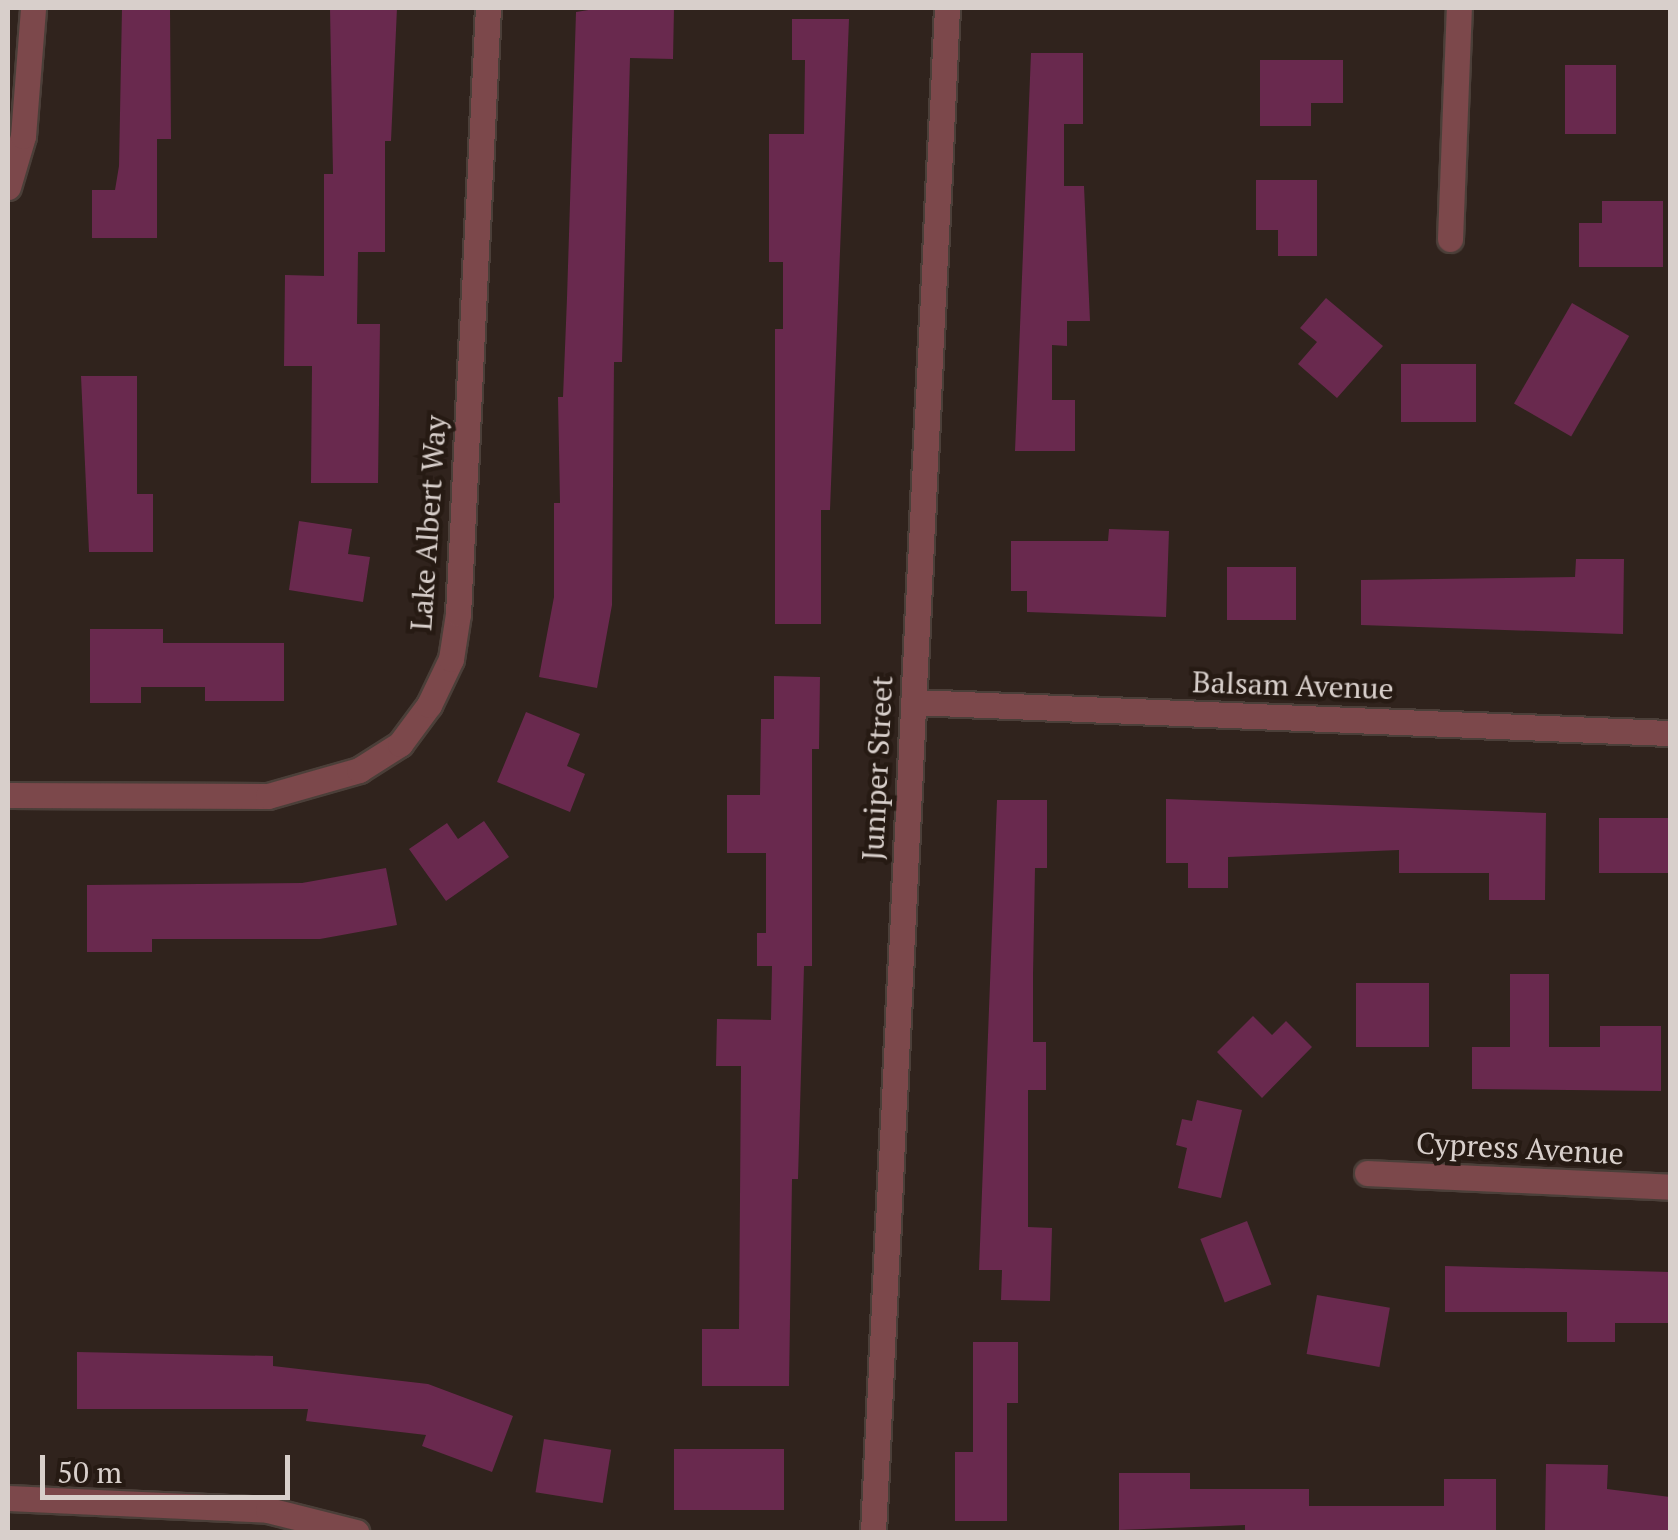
<!DOCTYPE html>
<style>
body{margin:0}
#map{position:relative;width:1678px;height:1540px;overflow:hidden;background:#30231d;font-family:"PT Serif",serif}
div>[style]{position:absolute}
.building>*{inset:0;background:#69294e;transform-origin:0 0}
.roads{filter:drop-shadow(2px 0 #4b3f39) drop-shadow(-2px 0 #4b3f39) drop-shadow(0 2px #4b3f39) drop-shadow(0 -2px #4b3f39)}
.minor>*{height:25px;margin:-12.5px;padding:0 12.5px;transform-origin:12.5px;border-radius:12.5px;background:#7c484b}
span{translate:-50% -50%;white-space:nowrap;text-align:center;line-height:1.15;-webkit-text-stroke:9px #261a13;paint-order:stroke}
.street-label{font-size:30px;color:#d8cfcb}
.frame{position:absolute;inset:0;border:10px solid #d8cfcb;pointer-events:none}
.scale{position:absolute;left:40px;top:1455px;width:250px;height:45px;box-sizing:border-box;border:5px solid #d8cfcb;border-top:0;padding-left:12px;font-size:30px;line-height:35px;white-space:nowrap;color:#d8cfcb;-webkit-text-stroke:8px #261a13;paint-order:stroke}
</style>
<div id="map">
<div class="building">
<div style="clip-path:polygon(122px 8px,170px 8px,171px 139px,157px 139px,157px 238px,92px 238px,92px 190px,115px 190px,119px 166px)"></div>
<div style="clip-path:polygon(330px 8px,397px 8px,391px 141px,385px 141px,385px 252px,358px 252px,357px 324px,380px 324px,378px 483px,311px 483px,312px 366px,284px 366px,285px 275px,324px 276px,324px 174px,333px 174px)"></div>
<div style="clip-path:polygon(601px 8px,674px 8px,673px 59px,630px 58px,622px 362px,614px 362px,612px 605px,597px 688px,539px 677px,554px 597px,554px 503px,560px 503px,558px 397px,563px 397px,567px 298px,576px 12px)"></div>
<div style="clip-path:polygon(792px 19px,849px 19px,830px 510px,821px 510px,821px 624px,775px 624px,775px 329px,783px 329px,783px 262px,769px 262px,769px 134px,804px 134px,805px 60px,792px 60px)"></div>
<div style="clip-path:polygon(1031px 53px,1083px 53px,1083px 124px,1064px 124px,1064px 186px,1084px 186px,1090px 321px,1067px 321px,1067px 346px,1052px 345px,1052px 400px,1075px 400px,1075px 451px,1015px 451px)"></div>
<div style="clip-path:polygon(1260px 60px,1343px 60px,1343px 103px,1311px 103px,1311px 126px,1260px 126px)"></div>
<div style="left:1565px;top:65px;width:51px;height:69px"></div>
<div style="clip-path:polygon(1256px 180px,1317px 180px,1317px 256px,1278px 256px,1278px 230px,1256px 230px)"></div>
<div style="clip-path:polygon(1602px 201px,1663px 201px,1663px 267px,1579px 267px,1579px 223px,1602px 223px)"></div>
<div style="clip-path:polygon(1326px 298px,1383px 346px,1337px 398px,1298px 364px,1317px 342px,1300px 328px)"></div>
<div style="left:1572px;top:303px;width:66px;height:116px;rotate:30deg"></div>
<div style="left:1401px;top:364px;width:75px;height:58px"></div>
<div style="clip-path:polygon(81px 376px,137px 376px,137px 494px,153px 494px,153px 552px,89px 552px)"></div>
<div style="clip-path:polygon(299px 521px,352px 529px,348px 554px,370px 557px,363px 602px,289px 590px)"></div>
<div style="clip-path:polygon(1109px 529px,1169px 531px,1166px 617px,1027px 612px,1027px 591px,1011px 591px,1011px 541px,1108px 541px)"></div>
<div style="clip-path:polygon(1576px 559px,1624px 559px,1623px 634px,1361px 625px,1361px 580px,1575px 577px)"></div>
<div style="left:1227px;top:567px;width:69px;height:53px"></div>
<div style="clip-path:polygon(90px 629px,163px 629px,163px 643px,284px 643px,284px 701px,205px 701px,205px 687px,141px 687px,141px 703px,90px 703px)"></div>
<div style="clip-path:polygon(774px 676px,820px 677px,819px 749px,812px 749px,812px 966px,804px 966px,798px 1179px,792px 1179px,789px 1386px,702px 1386px,702px 1329px,739px 1329px,741px 1066px,716px 1066px,717px 1019px,771px 1020px,772px 966px,757px 966px,757px 933px,766px 933px,766px 853px,727px 853px,727px 795px,760px 795px,761px 719px,774px 719px)"></div>
<div style="clip-path:polygon(526px 712px,580px 734px,567px 766px,585px 774px,570px 812px,497px 782px)"></div>
<div style="clip-path:polygon(1166px 799px,1546px 813px,1545px 900px,1489px 900px,1489px 873px,1399px 873px,1399px 850px,1228px 857px,1228px 888px,1188px 888px,1188px 863px,1166px 863px)"></div>
<div style="clip-path:polygon(997px 800px,1047px 800px,1047px 868px,1035px 868px,1033px 975px,1033px 1042px,1046px 1042px,1046px 1090px,1028px 1090px,1028px 1227px,1052px 1228px,1050px 1301px,1001px 1300px,1002px 1270px,979px 1270px)"></div>
<div style="left:1599px;top:818px;width:70px;height:55px"></div>
<div style="clip-path:polygon(484px 821px,509px 857px,446px 901px,409px 849px,447px 823px,458px 839px)"></div>
<div style="clip-path:polygon(386px 868px,397px 925px,320px 939px,152px 939px,152px 952px,87px 952px,87px 885px,302px 883px)"></div>
<div style="clip-path:polygon(1510px 974px,1549px 974px,1549px 1047px,1600px 1047px,1600px 1026px,1661px 1026px,1661px 1091px,1472px 1089px,1472px 1047px,1510px 1047px)"></div>
<div style="left:1356px;top:983px;width:73px;height:64px"></div>
<div style="clip-path:polygon(1253px 1016px,1272px 1035px,1286px 1021px,1312px 1047px,1262px 1098px,1217px 1052px)"></div>
<div style="clip-path:polygon(1197px 1100px,1242px 1110px,1221px 1198px,1178px 1188px,1187px 1148px,1176px 1145px,1182px 1119px,1192px 1121px)"></div>
<div style="left:1247px;top:1221px;width:68px;height:50px;rotate:69deg"></div>
<div style="clip-path:polygon(1445px 1266px,1670px 1272px,1670px 1323px,1615px 1323px,1615px 1342px,1567px 1342px,1567px 1312px,1445px 1312px)"></div>
<div style="left:1317px;top:1295px;width:74px;height:60px;rotate:10deg"></div>
<div style="clip-path:polygon(973px 1342px,1018px 1342px,1018px 1403px,1007px 1403px,1007px 1521px,955px 1521px,955px 1452px,973px 1452px)"></div>
<div style="clip-path:polygon(77px 1352px,273px 1356px,273px 1366px,428px 1384px,513px 1416px,492px 1472px,422px 1446px,426px 1435px,306px 1421px,308px 1409px,77px 1409px)"></div>
<div style="left:544px;top:1439px;width:68px;height:54px;rotate:9deg"></div>
<div style="left:674px;top:1449px;width:110px;height:61px"></div>
<div style="clip-path:polygon(1546px 1464px,1608px 1465px,1607px 1489px,1670px 1497px,1670px 1532px,1545px 1532px)"></div>
<div style="clip-path:polygon(1119px 1473px,1190px 1473px,1190px 1489px,1309px 1489px,1309px 1506px,1444px 1506px,1444px 1479px,1496px 1479px,1496px 1532px,1245px 1532px,1245px 1525px,1119px 1530px)"></div>
</div>
<div class="roads">
<div class="minor">
<div style="left:8px;top:187px;width:53px;rotate:-73.6deg"></div>
<div style="left:23px;top:136px;width:128px;rotate:-85.5deg"></div>
<div style="left:1450px;top:239px;width:231px;rotate:-87.8deg"></div>
<div style="left:913px;top:702px;width:758px;rotate:2.35deg"></div>
<div style="left:8px;top:795px;width:260px;rotate:0.2deg"></div>
<div style="left:268px;top:796px;width:95px;rotate:-15.9deg"></div>
<div style="left:359px;top:770px;width:49px;rotate:-32.4deg"></div>
<div style="left:400px;top:744px;width:49px;rotate:-53.4deg"></div>
<div style="left:429px;top:705px;width:51px;rotate:-64.4deg"></div>
<div style="left:451px;top:659px;width:46px;rotate:-81.2deg"></div>
<div style="left:458px;top:614px;width:607px;rotate:-87.17deg"></div>
<div style="left:1367px;top:1173px;width:303px;rotate:2.6deg"></div>
<div style="left:8px;top:1498px;width:260px;rotate:2.6deg"></div>
<div style="left:268px;top:1510px;width:91px;rotate:14deg"></div>
<div style="left:873px;top:1532px;width:1526px;rotate:-87.22deg"></div>
</div>
</div>
<div class="street-label">
<span style="left:428px;top:523px;rotate:-86deg">Lake Albert Way</span>
<span style="left:1293px;top:685px;rotate:2deg">Balsam Avenue</span>
<span style="left:877px;top:768px;rotate:-87deg">Juniper Street</span>
<span style="left:1520px;top:1148px;rotate:3deg">Cypress Avenue</span>
</div>
<div class="frame"></div>
<div class="scale">50 m</div>
</div>
